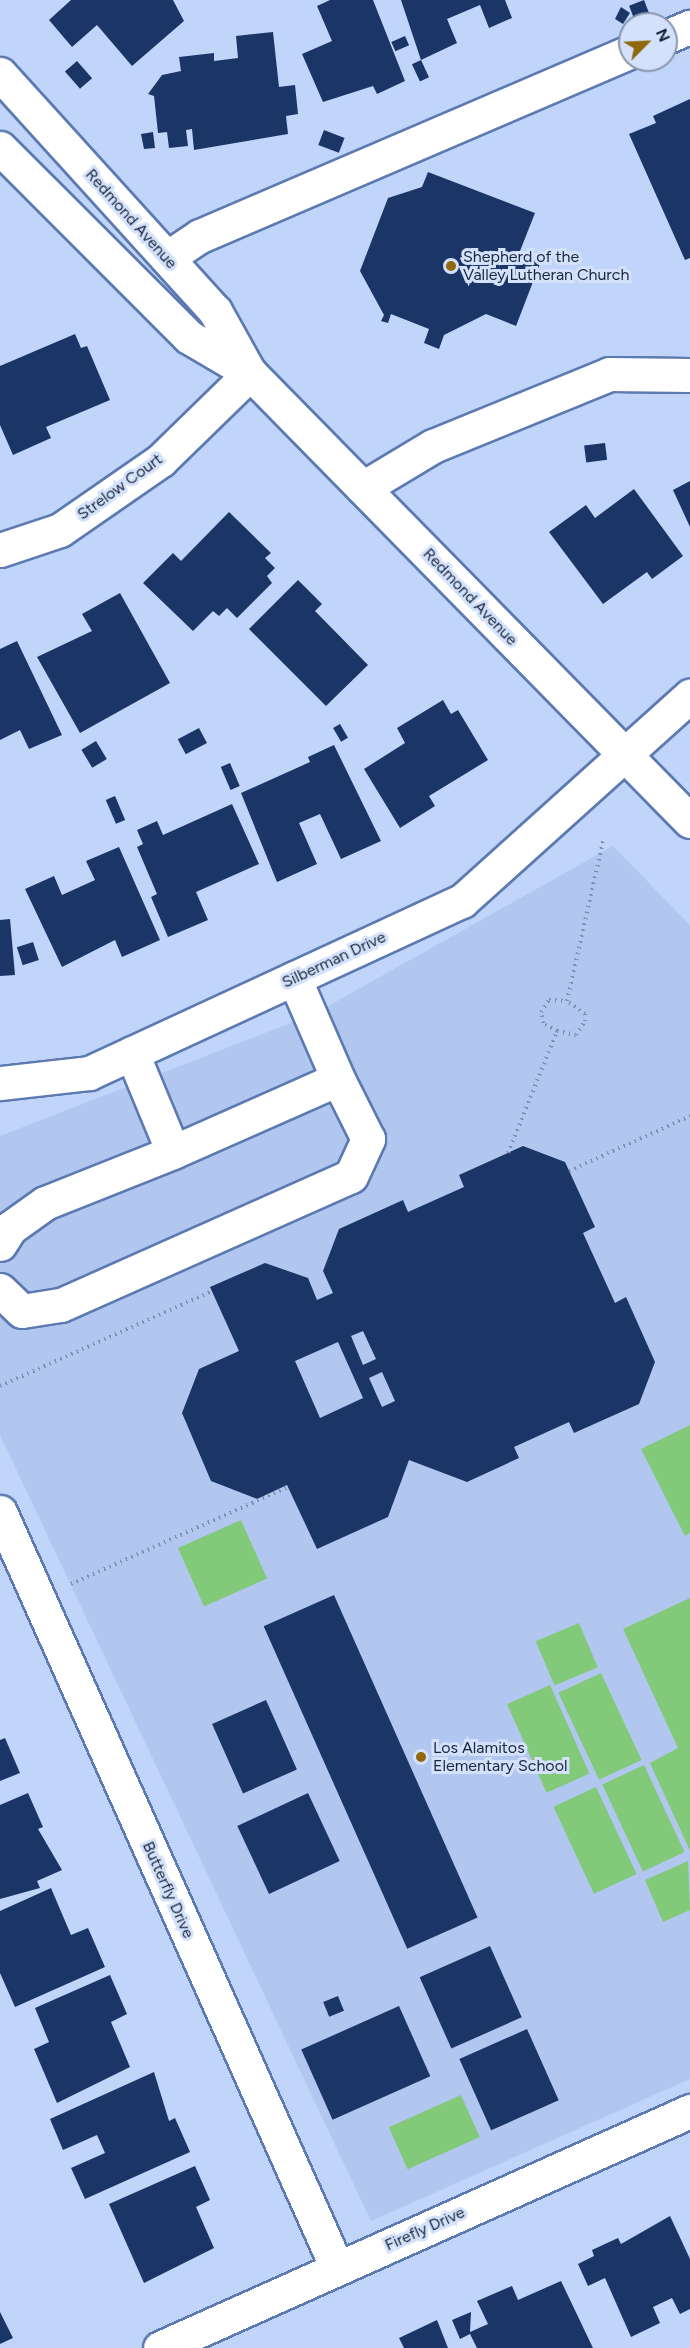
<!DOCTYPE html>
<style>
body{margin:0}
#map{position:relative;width:690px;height:2348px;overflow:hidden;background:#c0d5f9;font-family:Figtree,sans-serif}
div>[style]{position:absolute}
.built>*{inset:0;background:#b1c7ef}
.green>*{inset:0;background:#83c97a;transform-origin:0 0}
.building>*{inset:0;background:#1b3566;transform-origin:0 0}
.path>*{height:4px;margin-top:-2px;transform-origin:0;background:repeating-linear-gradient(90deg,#7e8fae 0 1.5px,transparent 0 6px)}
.roads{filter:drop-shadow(2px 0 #5c7ab1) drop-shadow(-2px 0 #5c7ab1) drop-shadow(0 2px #5c7ab1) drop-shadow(0 -2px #5c7ab1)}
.minor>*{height:33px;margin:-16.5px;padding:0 16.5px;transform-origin:16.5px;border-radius:16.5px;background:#fff}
.dots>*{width:16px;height:16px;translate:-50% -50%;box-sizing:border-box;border:3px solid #d3e1fa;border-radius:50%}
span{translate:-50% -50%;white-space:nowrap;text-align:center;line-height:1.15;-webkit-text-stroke:6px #d3e1fa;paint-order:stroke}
.street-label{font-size:16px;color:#1a263d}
.poi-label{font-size:16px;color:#1a263d}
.left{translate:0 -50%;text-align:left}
.north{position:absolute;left:618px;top:12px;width:60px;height:60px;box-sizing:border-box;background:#d3e1fa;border:2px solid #8996ae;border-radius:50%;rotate:66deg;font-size:16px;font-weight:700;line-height:24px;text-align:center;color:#1a263d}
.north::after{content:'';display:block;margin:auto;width:21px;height:27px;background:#8f680c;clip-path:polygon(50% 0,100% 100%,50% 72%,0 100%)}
</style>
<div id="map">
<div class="built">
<div style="clip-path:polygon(613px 846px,690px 925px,690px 2079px,371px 2221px,0 1435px,0 1136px,314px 1014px)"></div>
</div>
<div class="green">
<div style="clip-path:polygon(690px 1425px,690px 1533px,685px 1536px,641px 1449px)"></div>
<div style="left:241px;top:1520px;width:64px;height:69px;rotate:66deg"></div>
<div style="clip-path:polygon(690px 1598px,690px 1851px,650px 1763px,678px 1748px,623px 1629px)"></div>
<div style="left:579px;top:1623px;width:48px;height:47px;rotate:67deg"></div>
<div style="left:601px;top:1673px;width:96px;height:47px;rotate:65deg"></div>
<div style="left:550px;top:1685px;width:97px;height:47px;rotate:66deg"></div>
<div style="left:644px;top:1765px;width:96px;height:46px;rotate:65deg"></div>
<div style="left:596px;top:1787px;width:96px;height:47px;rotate:65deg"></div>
<div style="clip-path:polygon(688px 1861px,690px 1910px,663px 1922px,645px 1880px)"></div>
<div style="left:461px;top:2095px;width:46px;height:79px;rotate:66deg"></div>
</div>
<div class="building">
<div style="clip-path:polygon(71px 0,173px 0,184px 21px,132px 66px,97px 25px,72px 47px,49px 20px)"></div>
<div style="clip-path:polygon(330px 0,373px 0,405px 81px,377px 94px,373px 86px,323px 102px,302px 54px,332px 41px,317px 6px)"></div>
<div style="clip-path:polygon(401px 0,505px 0,512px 18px,489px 28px,480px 5px,447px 19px,457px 43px,421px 60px)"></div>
<div style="left:644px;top:0;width:14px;height:16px;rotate:69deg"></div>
<div style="clip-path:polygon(621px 7px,630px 13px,623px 24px,615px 19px)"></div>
<div style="clip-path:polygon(273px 32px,279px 87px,295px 85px,298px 114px,286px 116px,288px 134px,194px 150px,192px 129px,186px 130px,188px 146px,169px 148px,167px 132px,158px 133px,154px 96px,148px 94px,162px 75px,181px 71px,179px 57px,214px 53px,214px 61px,238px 58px,236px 36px)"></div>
<div style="left:405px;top:36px;width:10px;height:15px;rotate:66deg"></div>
<div style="left:421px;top:60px;width:19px;height:10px;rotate:65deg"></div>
<div style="left:77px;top:61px;width:23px;height:16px;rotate:49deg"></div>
<div style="clip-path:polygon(690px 99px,690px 258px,685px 260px,629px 134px,656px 123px,653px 116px)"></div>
<div style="left:324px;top:130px;width:22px;height:16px;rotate:21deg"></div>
<div style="clip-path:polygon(153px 132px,155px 148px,144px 149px,141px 134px)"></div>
<div style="clip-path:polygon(428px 172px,535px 213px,520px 251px,541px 261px,516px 326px,486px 314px,444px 335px,439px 349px,424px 343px,429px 329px,391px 314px,388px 323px,381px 321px,384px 315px,360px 271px,388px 198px,422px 187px)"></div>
<div style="clip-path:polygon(75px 334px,81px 348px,87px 346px,110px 400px,46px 427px,51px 438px,13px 455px,0 425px,0 366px)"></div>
<div style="left:605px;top:443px;width:17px;height:21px;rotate:83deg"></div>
<div style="clip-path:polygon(690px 481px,690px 527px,673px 490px)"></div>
<div style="clip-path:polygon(634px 489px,683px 556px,652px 579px,647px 572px,603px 604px,549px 532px,586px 505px,595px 518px)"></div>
<div style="clip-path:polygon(229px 512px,271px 553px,265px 558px,275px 568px,267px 576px,272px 583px,237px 618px,227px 608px,219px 616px,213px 611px,193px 631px,143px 583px,173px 553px,181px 561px)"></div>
<div style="clip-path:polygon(298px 580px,322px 604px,315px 611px,368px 665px,326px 706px,249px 629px)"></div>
<div style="clip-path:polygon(120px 593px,170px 683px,80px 733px,37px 657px,92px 631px,82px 614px)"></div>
<div style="clip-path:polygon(17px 641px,62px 735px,29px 749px,20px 730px,0 740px,0 649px)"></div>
<div style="clip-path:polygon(443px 700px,451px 714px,458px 710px,488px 760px,429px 796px,435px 806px,400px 828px,364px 769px,405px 743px,397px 728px)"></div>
<div style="left:340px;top:724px;width:16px;height:8px;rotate:60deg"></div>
<div style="left:199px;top:728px;width:17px;height:24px;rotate:62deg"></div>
<div style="left:96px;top:741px;width:21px;height:17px;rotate:59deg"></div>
<div style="clip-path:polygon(334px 745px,381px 841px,341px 859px,320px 814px,299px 823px,317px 864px,277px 882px,241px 793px,310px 762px,308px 757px)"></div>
<div style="left:230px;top:763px;width:25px;height:10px;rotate:67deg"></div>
<div style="left:115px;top:796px;width:26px;height:10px;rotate:67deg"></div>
<div style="clip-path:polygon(232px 804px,259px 864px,196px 892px,208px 920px,168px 937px,151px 897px,157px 894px,137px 847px,143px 844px,137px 830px,157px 821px,163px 835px)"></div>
<div style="clip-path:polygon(119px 847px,160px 940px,122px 957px,115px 940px,62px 967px,25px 889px,54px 876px,62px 895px,95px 880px,86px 861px)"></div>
<div style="clip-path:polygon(10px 919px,15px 975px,0 976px,0 920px)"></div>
<div style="left:33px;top:942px;width:19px;height:17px;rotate:72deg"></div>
<div style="clip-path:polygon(evenodd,523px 1146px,565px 1162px,595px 1227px,583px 1233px,615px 1303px,626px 1297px,655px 1362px,639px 1404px,574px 1433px,569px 1422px,514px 1447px,519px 1458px,467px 1482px,409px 1460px,388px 1517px,317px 1549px,287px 1485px,257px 1499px,211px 1481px,182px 1413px,199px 1369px,239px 1351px,210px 1287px,265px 1263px,308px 1278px,317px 1300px,333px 1293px,323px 1271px,339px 1229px,403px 1200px,408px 1212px,464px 1187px,459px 1175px,523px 1146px,363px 1331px,376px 1359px,363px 1365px,351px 1336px,363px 1331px,523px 1146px,338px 1342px,363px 1398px,320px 1418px,295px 1361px,338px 1342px,523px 1146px,382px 1372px,395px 1401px,382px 1407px,369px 1378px,382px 1372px)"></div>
<div style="left:334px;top:1595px;width:353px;height:77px;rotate:66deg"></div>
<div style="left:266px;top:1700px;width:76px;height:59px;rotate:66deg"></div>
<div style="clip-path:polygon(5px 1738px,20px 1773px,0 1781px,0 1740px)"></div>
<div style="clip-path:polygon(28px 1793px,43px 1827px,38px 1829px,62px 1870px,37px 1881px,40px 1888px,0 1899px,0 1805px)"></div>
<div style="left:308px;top:1793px;width:75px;height:78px;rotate:65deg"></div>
<div style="clip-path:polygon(51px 1888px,71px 1935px,88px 1928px,105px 1967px,15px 2007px,0 1973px,0 1911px)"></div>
<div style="left:490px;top:1946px;width:78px;height:77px;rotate:66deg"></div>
<div style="clip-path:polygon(110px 1975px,127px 2014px,111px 2022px,130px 2067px,57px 2103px,34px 2049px,49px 2042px,35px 2008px)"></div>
<div style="left:338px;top:1996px;width:16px;height:16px;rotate:68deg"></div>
<div style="left:399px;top:2006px;width:77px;height:107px;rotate:66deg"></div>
<div style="left:527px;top:2029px;width:78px;height:74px;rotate:66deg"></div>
<div style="clip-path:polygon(154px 2072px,169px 2121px,175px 2118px,190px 2152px,85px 2199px,71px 2168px,105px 2153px,97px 2135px,63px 2150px,50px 2119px)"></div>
<div style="clip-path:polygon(195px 2166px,210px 2200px,196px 2207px,214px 2248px,144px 2283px,109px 2204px)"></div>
<div style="clip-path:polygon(670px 2216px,690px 2259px,690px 2309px,680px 2314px,672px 2298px,653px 2307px,660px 2323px,631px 2337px,605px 2278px,588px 2286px,578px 2264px,594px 2256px,592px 2250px,618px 2238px,621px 2244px)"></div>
<div style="clip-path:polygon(561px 2281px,593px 2348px,477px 2348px,470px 2334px,460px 2339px,452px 2320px,471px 2312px,470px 2332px,488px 2324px,477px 2301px,512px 2286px,518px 2300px)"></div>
<div style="clip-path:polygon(0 2312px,13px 2338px,0 2344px)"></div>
<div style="clip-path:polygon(437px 2320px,448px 2348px,404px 2348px,399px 2338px)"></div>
</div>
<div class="path">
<div style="left:557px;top:1031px;width:19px;rotate:12deg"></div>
<div style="left:576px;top:1035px;width:17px;rotate:-57deg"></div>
<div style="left:585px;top:1021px;width:7px;rotate:-90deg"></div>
<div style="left:585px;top:1014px;width:22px;rotate:-144deg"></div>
<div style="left:508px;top:1153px;width:131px;rotate:-68.1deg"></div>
<div style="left:557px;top:1031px;width:16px;rotate:-150deg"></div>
<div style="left:543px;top:1023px;width:11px;rotate:-100deg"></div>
<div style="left:541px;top:1012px;width:14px;rotate:-56deg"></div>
<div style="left:549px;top:1000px;width:18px;rotate:3deg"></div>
<div style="left:567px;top:1001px;width:164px;rotate:-77.3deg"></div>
<div style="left:569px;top:1171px;width:133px;rotate:-24.4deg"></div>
<div style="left:0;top:1386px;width:232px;rotate:-24.1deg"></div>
<div style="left:71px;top:1584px;width:238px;rotate:-24.1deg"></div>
</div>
<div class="roads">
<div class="minor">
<div style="left:666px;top:37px;width:26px;rotate:-23deg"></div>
<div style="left:0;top:74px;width:320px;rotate:47.8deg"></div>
<div style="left:215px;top:311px;width:70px;rotate:60.9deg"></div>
<div style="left:0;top:148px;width:267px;rotate:45deg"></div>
<div style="left:189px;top:337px;width:71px;rotate:30.5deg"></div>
<div style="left:250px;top:373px;width:628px;rotate:45.52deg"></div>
<div style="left:167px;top:258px;width:40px;rotate:-34deg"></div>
<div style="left:200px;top:236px;width:468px;rotate:-23.2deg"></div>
<div style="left:363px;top:488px;width:82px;rotate:-31deg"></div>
<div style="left:433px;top:446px;width:190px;rotate:-22.2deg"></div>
<div style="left:609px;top:374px;width:81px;rotate:0.7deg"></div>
<div style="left:0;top:550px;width:63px;rotate:-18.4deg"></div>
<div style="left:60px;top:530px;width:123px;rotate:-34.7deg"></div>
<div style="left:161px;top:460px;width:124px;rotate:-44.3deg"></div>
<div style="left:132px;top:1053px;width:107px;rotate:67.5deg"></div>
<div style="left:173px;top:1152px;width:180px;rotate:-23.9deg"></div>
<div style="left:338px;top:1079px;width:110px;rotate:-113.5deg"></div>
<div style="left:0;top:1083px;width:90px;rotate:-6.4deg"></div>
<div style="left:89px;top:1073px;width:411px;rotate:-24.8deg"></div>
<div style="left:462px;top:901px;width:307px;rotate:-42deg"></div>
<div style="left:0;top:1244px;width:19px;rotate:-58deg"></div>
<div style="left:10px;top:1228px;width:43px;rotate:-35.5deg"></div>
<div style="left:45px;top:1203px;width:138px;rotate:-21.7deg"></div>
<div style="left:0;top:1290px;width:30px;rotate:44deg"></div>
<div style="left:22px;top:1311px;width:39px;rotate:-9deg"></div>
<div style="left:61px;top:1305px;width:317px;rotate:-24deg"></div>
<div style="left:351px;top:1176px;width:41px;rotate:-65.3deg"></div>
<div style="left:368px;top:1139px;width:67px;rotate:-116.6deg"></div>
<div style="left:0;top:1512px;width:828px;rotate:65.97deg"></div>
<div style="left:160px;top:2348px;width:581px;rotate:-24.09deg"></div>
</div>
</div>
<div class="dots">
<div style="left:451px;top:266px;background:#8f680c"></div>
<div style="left:421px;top:1757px;background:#8f680c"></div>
</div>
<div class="street-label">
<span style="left:131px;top:219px;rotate:48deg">Redmond Avenue</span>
<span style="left:120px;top:487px;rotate:-36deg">Strelow Court</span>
<span style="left:470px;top:597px;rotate:46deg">Redmond Avenue</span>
<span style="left:334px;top:960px;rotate:-25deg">Silberman Drive</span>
<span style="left:168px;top:1890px;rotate:66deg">Butterfly Drive</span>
<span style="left:425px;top:2229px;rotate:-24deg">Firefly Drive</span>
</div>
<div class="poi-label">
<span class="left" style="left:463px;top:266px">Shepherd of the<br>Valley Lutheran Church</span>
<span class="left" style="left:433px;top:1757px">Los Alamitos<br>Elementary School</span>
</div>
<div class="north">N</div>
</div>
